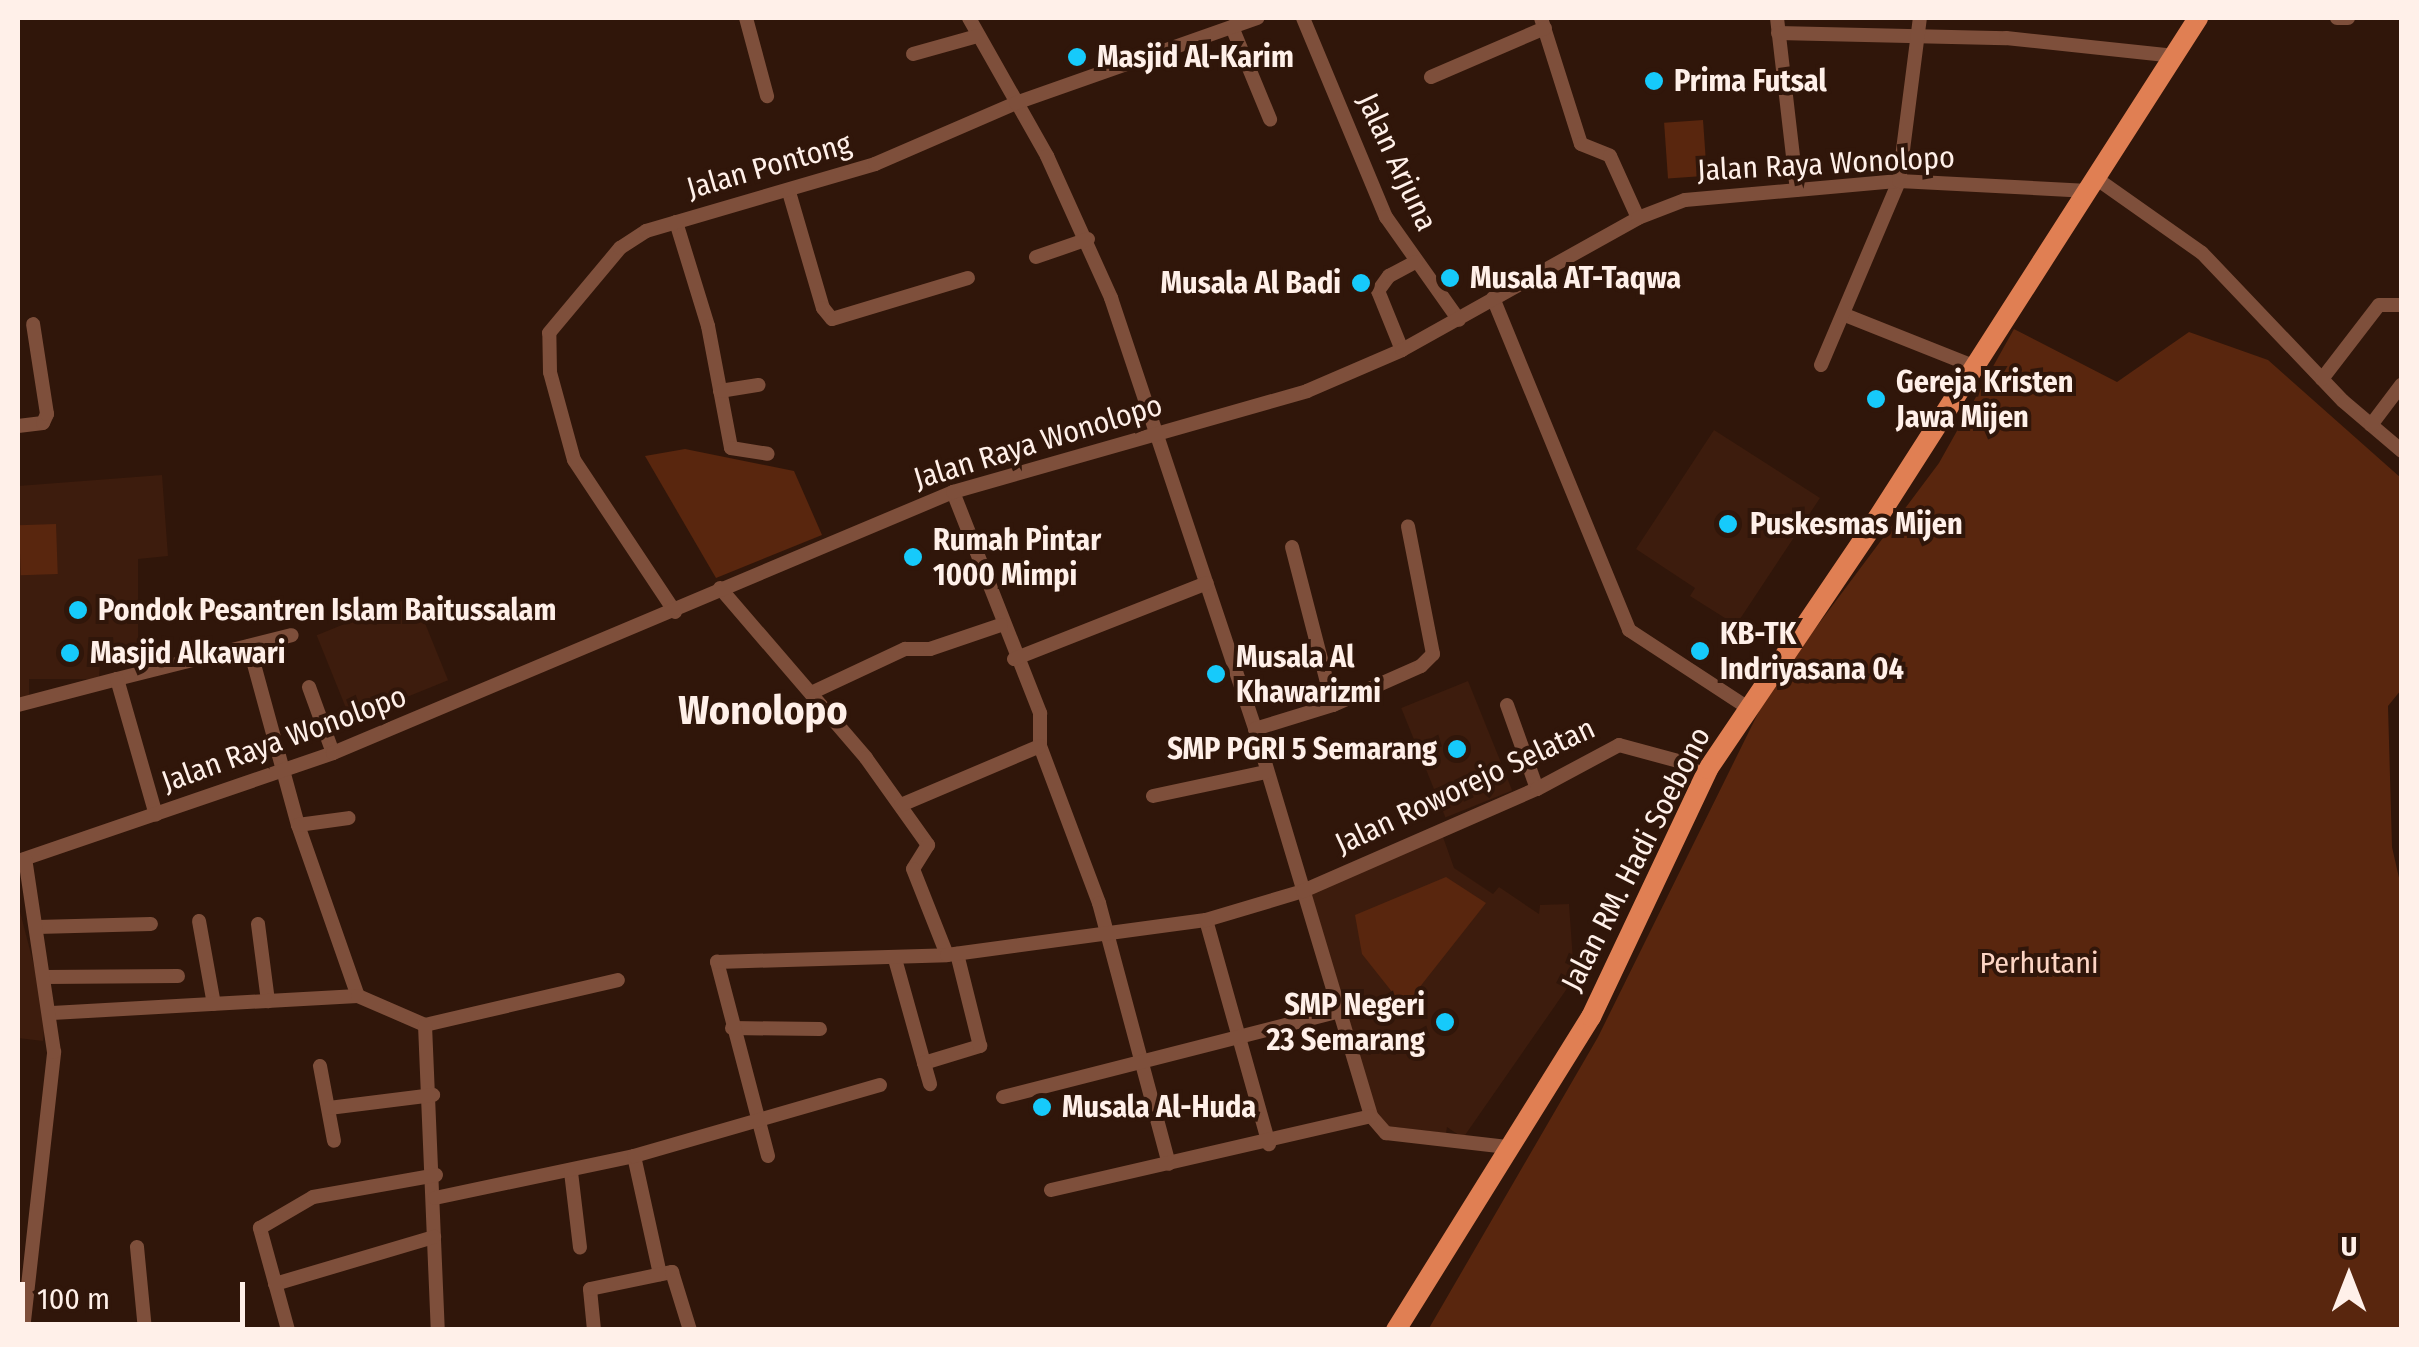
<!DOCTYPE html>
<style>
body{margin:0}
#map{position:relative;width:2419px;height:1347px;overflow:hidden;background:#30160a;font-family:"Fira Sans Condensed",sans-serif}
div>[style]{position:absolute}
.built>*{inset:0;background:#3d1c0d;transform-origin:0 0}
.green>*{inset:0;background:#59260e;transform-origin:0 0}
.minor>*{height:14px;margin:-7px;padding:0 7px;transform-origin:7px;border-radius:7px;background:#7e4f3b}
.primary>*{height:20px;margin:-10px;padding:0 10px;transform-origin:10px;border-radius:10px;background:#e07f53}
.dots>*{width:28px;height:28px;translate:-50% -50%;box-sizing:border-box;border:5px solid #30160a;border-radius:50%}
span{translate:-50% -50%;white-space:nowrap;text-align:center;line-height:1.15;-webkit-text-stroke:8px #30160a;paint-order:stroke}
.poi-label{font-size:30px;color:#fff0e9;font-weight:700}
.left{translate:0 -50%;text-align:left}
.right{translate:-100% -50%;text-align:right}
.street-label{font-size:30px;color:#fff0e9}
.park-label{font-size:30px;color:#fdd5c4}
.district-label{font-size:40px;color:#fff0e9;font-weight:700}
.frame{position:absolute;inset:0;border:20px solid #fff0e9;pointer-events:none}
.north{position:absolute;left:2299px;top:1227px;width:100px;height:100px;-webkit-text-stroke:8px #30160a;paint-order:stroke;rotate:0deg;font-size:28px;font-weight:700;line-height:40px;text-align:center;color:#fff0e9}
.north::after{content:'';display:block;margin:auto;width:35px;height:45px;background:#fff0e9;clip-path:polygon(50% 0,100% 100%,50% 72%,0 100%)}
.scale{position:absolute;left:20px;top:1282px;width:225px;height:45px;box-sizing:border-box;border:5px solid #fff0e9;border-top:0;padding-left:12px;font-size:30px;line-height:35px;white-space:nowrap;color:#fff0e9;-webkit-text-stroke:8px #30160a;paint-order:stroke}
</style>
<div id="map">
<div class="built">
<div style="clip-path:polygon(1714px 430px,1820px 498px,1736px 625px,1690px 596px,1695px 588px,1636px 549px)"></div>
<div style="clip-path:polygon(162px 475px,168px 556px,138px 559px,138px 662px,100px 662px,99px 679px,29px 679px,29px 699px,18px 699px,18px 486px)"></div>
<div style="left:414px;top:596px;width:91px;height:105px;rotate:68deg"></div>
<div style="left:1468px;top:681px;width:118px;height:72px;rotate:68deg"></div>
<div style="clip-path:polygon(1443px 837px,1454px 868px,1493px 894px,1499px 887px,1539px 914px,1540px 905px,1569px 904px,1573px 960px,1582px 967px,1463px 1138px,1447px 1127px,1446px 1133px,1378px 1125px,1303px 895px)"></div>
<div style="clip-path:polygon(18px 904px,46px 1012px,43px 1041px,18px 1038px)"></div>
</div>
<div class="green">
<div style="left:1703px;top:120px;width:56px;height:39px;rotate:86deg"></div>
<div style="clip-path:polygon(2014px 329px,2117px 382px,2189px 332px,2268px 360px,2401px 478px,2401px 690px,2388px 706px,2392px 847px,2402px 891px,2401px 1329px,1428px 1330px,1598px 1037px,1770px 689px,1939px 463px)"></div>
<div style="clip-path:polygon(685px 449px,794px 471px,822px 535px,716px 578px,645px 456px)"></div>
<div style="left:56px;top:524px;width:50px;height:37px;rotate:88deg"></div>
<div style="clip-path:polygon(1446px 877px,1486px 903px,1404px 1007px,1362px 954px,1355px 915px)"></div>
</div>
<div class="minor">
<div style="left:746px;top:18px;width:81px;rotate:74.9deg"></div>
<div style="left:969px;top:18px;width:159px;rotate:60.5deg"></div>
<div style="left:1047px;top:156px;width:156px;rotate:65.7deg"></div>
<div style="left:1111px;top:298px;width:454px;rotate:71.5deg"></div>
<div style="left:1255px;top:729px;width:404px;rotate:73.3deg"></div>
<div style="left:1371px;top:1116px;width:23px;rotate:49deg"></div>
<div style="left:1386px;top:1133px;width:122px;rotate:6.6deg"></div>
<div style="left:1303px;top:18px;width:216px;rotate:67.4deg"></div>
<div style="left:1386px;top:217px;width:126px;rotate:54.7deg"></div>
<div style="left:1541px;top:18px;width:132px;rotate:72.4deg"></div>
<div style="left:1581px;top:144px;width:31px;rotate:22deg"></div>
<div style="left:1610px;top:156px;width:68px;rotate:65.7deg"></div>
<div style="left:1777px;top:18px;width:173px;rotate:83.4deg"></div>
<div style="left:2337px;top:18px;width:11px"></div>
<div style="left:1232px;top:27px;width:100px;rotate:67.6deg"></div>
<div style="left:1778px;top:33px;width:228px;rotate:1.3deg"></div>
<div style="left:2006px;top:38px;width:170px;rotate:6.1deg"></div>
<div style="left:913px;top:54px;width:66px;rotate:-15.7deg"></div>
<div style="left:1431px;top:77px;width:124px;rotate:-23.3deg"></div>
<div style="left:2097px;top:179px;width:128px;rotate:35.2deg"></div>
<div style="left:2202px;top:253px;width:204px;rotate:46.4deg"></div>
<div style="left:2343px;top:401px;width:77px;rotate:40.3deg"></div>
<div style="left:789px;top:192px;width:121px;rotate:73.7deg"></div>
<div style="left:823px;top:308px;width:14px;rotate:51deg"></div>
<div style="left:832px;top:319px;width:142px;rotate:-16.8deg"></div>
<div style="left:676px;top:222px;width:109px;rotate:72.9deg"></div>
<div style="left:708px;top:326px;width:124px;rotate:79.3deg"></div>
<div style="left:731px;top:448px;width:37px;rotate:9deg"></div>
<div style="left:1036px;top:257px;width:55px;rotate:-19.1deg"></div>
<div style="left:1493px;top:298px;width:359px;rotate:67.7deg"></div>
<div style="left:1629px;top:630px;width:142px;rotate:33.2deg"></div>
<div style="left:1845px;top:315px;width:138px;rotate:21.7deg"></div>
<div style="left:1402px;top:350px;width:64px;rotate:-112.1deg"></div>
<div style="left:1378px;top:291px;width:19px;rotate:-54deg"></div>
<div style="left:1389px;top:276px;width:30px;rotate:-28deg"></div>
<div style="left:1821px;top:365px;width:200px;rotate:-67deg"></div>
<div style="left:1899px;top:181px;width:164px;rotate:-82.7deg"></div>
<div style="left:2322px;top:379px;width:93px;rotate:-52.4deg"></div>
<div style="left:2379px;top:305px;width:23px"></div>
<div style="left:720px;top:391px;width:39px;rotate:-9deg"></div>
<div style="left:2371px;top:425px;width:51px;rotate:-52.9deg"></div>
<div style="left:18px;top:426px;width:25px;rotate:-7deg"></div>
<div style="left:43px;top:423px;width:10px;rotate:-66deg"></div>
<div style="left:47px;top:414px;width:91px;rotate:-98.8deg"></div>
<div style="left:953px;top:492px;width:238px;rotate:68.5deg"></div>
<div style="left:1040px;top:713px;width:33px;rotate:90deg"></div>
<div style="left:1040px;top:746px;width:168px;rotate:69.4deg"></div>
<div style="left:1099px;top:903px;width:270px;rotate:75deg"></div>
<div style="left:1292px;top:547px;width:163px;rotate:75.5deg"></div>
<div style="left:1333px;top:705px;width:96px;rotate:-23.9deg"></div>
<div style="left:1421px;top:666px;width:17px;rotate:-45deg"></div>
<div style="left:1433px;top:654px;width:130px;rotate:-101.1deg"></div>
<div style="left:720px;top:588px;width:224px;rotate:49.3deg"></div>
<div style="left:866px;top:758px;width:107px;rotate:54.5deg"></div>
<div style="left:928px;top:845px;width:28px;rotate:122deg"></div>
<div style="left:913px;top:869px;width:92px;rotate:68.4deg"></div>
<div style="left:675px;top:612px;width:182px;rotate:-123.6deg"></div>
<div style="left:574px;top:460px;width:91px;rotate:-105.3deg"></div>
<div style="left:550px;top:372px;width:39px;rotate:-91deg"></div>
<div style="left:549px;top:333px;width:111px;rotate:-50.1deg"></div>
<div style="left:620px;top:248px;width:31px;rotate:-33deg"></div>
<div style="left:646px;top:231px;width:239px;rotate:-16.3deg"></div>
<div style="left:875px;top:164px;width:154px;rotate:-23.4deg"></div>
<div style="left:1016px;top:103px;width:256px;rotate:-19.4deg"></div>
<div style="left:249px;top:646px;width:186px;rotate:74.7deg"></div>
<div style="left:298px;top:825px;width:181px;rotate:70.7deg"></div>
<div style="left:1014px;top:659px;width:207px;rotate:-21.5deg"></div>
<div style="left:117px;top:679px;width:180px;rotate:-14.1deg"></div>
<div style="left:309px;top:687px;width:70px;rotate:70deg"></div>
<div style="left:811px;top:693px;width:104px;rotate:-25.1deg"></div>
<div style="left:905px;top:649px;width:25px"></div>
<div style="left:930px;top:649px;width:75px;rotate:-18.7deg"></div>
<div style="left:18px;top:705px;width:102px;rotate:-14.7deg"></div>
<div style="left:117px;top:679px;width:141px;rotate:74deg"></div>
<div style="left:1507px;top:705px;width:89px;rotate:70.3deg"></div>
<div style="left:1255px;top:729px;width:82px;rotate:-17.1deg"></div>
<div style="left:1153px;top:796px;width:116px;rotate:-12deg"></div>
<div style="left:901px;top:805px;width:151px;rotate:-23deg"></div>
<div style="left:298px;top:825px;width:51px;rotate:-7.8deg"></div>
<div style="left:18px;top:861px;width:333px;rotate:-18.9deg"></div>
<div style="left:333px;top:753px;width:673px;rotate:-22.83deg"></div>
<div style="left:953px;top:492px;width:368px;rotate:-15.9deg"></div>
<div style="left:1307px;top:391px;width:103px;rotate:-23.3deg"></div>
<div style="left:1402px;top:350px;width:270px;rotate:-29.2deg"></div>
<div style="left:1638px;top:218px;width:50px;rotate:-21deg"></div>
<div style="left:1685px;top:200px;width:215px;rotate:-5.1deg"></div>
<div style="left:1899px;top:181px;width:190px;rotate:3deg"></div>
<div style="left:1206px;top:920px;width:233px;rotate:74.3deg"></div>
<div style="left:199px;top:921px;width:84px;rotate:79.8deg"></div>
<div style="left:258px;top:924px;width:78px;rotate:82.6deg"></div>
<div style="left:37px;top:927px;width:114px;rotate:-1.5deg"></div>
<div style="left:895px;top:959px;width:108px;rotate:74.4deg"></div>
<div style="left:924px;top:1063px;width:59px;rotate:-16.9deg"></div>
<div style="left:980px;top:1046px;width:95px;rotate:-104deg"></div>
<div style="left:45px;top:977px;width:133px;rotate:-0.4deg"></div>
<div style="left:52px;top:1013px;width:306px;rotate:-3.2deg"></div>
<div style="left:358px;top:996px;width:73px;rotate:23.4deg"></div>
<div style="left:425px;top:1025px;width:198px;rotate:-13.1deg"></div>
<div style="left:425px;top:1025px;width:305px;rotate:87.6deg"></div>
<div style="left:732px;top:1028px;width:88px;rotate:0.7deg"></div>
<div style="left:924px;top:1063px;width:22px;rotate:74deg"></div>
<div style="left:320px;top:1066px;width:76px;rotate:79.4deg"></div>
<div style="left:1003px;top:1097px;width:348px;rotate:-14.3deg"></div>
<div style="left:329px;top:1108px;width:105px;rotate:-7.1deg"></div>
<div style="left:634px;top:1156px;width:121px;rotate:77.6deg"></div>
<div style="left:768px;top:1156px;width:201px;rotate:-104.7deg"></div>
<div style="left:717px;top:962px;width:230px;rotate:-1.7deg"></div>
<div style="left:947px;top:955px;width:261px;rotate:-7.7deg"></div>
<div style="left:1206px;top:920px;width:101px;rotate:-16.6deg"></div>
<div style="left:1303px;top:891px;width:255px;rotate:-23.6deg"></div>
<div style="left:1537px;top:789px;width:93px;rotate:-28.2deg"></div>
<div style="left:1619px;top:745px;width:92px;rotate:15.1deg"></div>
<div style="left:571px;top:1172px;width:76px;rotate:83.2deg"></div>
<div style="left:1051px;top:1190px;width:328px;rotate:-13deg"></div>
<div style="left:435px;top:1198px;width:203px;rotate:-11.9deg"></div>
<div style="left:634px;top:1156px;width:256px;rotate:-16.1deg"></div>
<div style="left:137px;top:1247px;width:83px;rotate:84.5deg"></div>
<div style="left:275px;top:1284px;width:166px;rotate:-16.5deg"></div>
<div style="left:23px;top:1330px;width:280px;rotate:-83.6deg"></div>
<div style="left:54px;top:1052px;width:195px;rotate:-98.5deg"></div>
<div style="left:288px;top:1330px;width:106px;rotate:-105.4deg"></div>
<div style="left:260px;top:1228px;width:61px;rotate:-30.3deg"></div>
<div style="left:313px;top:1197px;width:125px;rotate:-10.1deg"></div>
<div style="left:594px;top:1330px;width:41px;rotate:-95.6deg"></div>
<div style="left:590px;top:1289px;width:84px;rotate:-11.7deg"></div>
<div style="left:672px;top:1272px;width:61px;rotate:72.8deg"></div>
</div>
<div class="primary">
<div style="left:1396px;top:1330px;width:369px;rotate:-58.1deg"></div>
<div style="left:1591px;top:1017px;width:274px;rotate:-64.7deg"></div>
<div style="left:1708px;top:769px;width:302px;rotate:-55.9deg"></div>
<div style="left:1877px;top:519px;width:595px;rotate:-57.35deg"></div>
</div>
<div class="dots">
<div style="left:1077px;top:57px;background:#16cafb"></div>
<div style="left:1654px;top:81px;background:#16cafb"></div>
<div style="left:1450px;top:278px;background:#16cafb"></div>
<div style="left:1361px;top:283px;background:#16cafb"></div>
<div style="left:1876px;top:399px;background:#16cafb"></div>
<div style="left:1728px;top:524px;background:#16cafb"></div>
<div style="left:913px;top:557px;background:#16cafb"></div>
<div style="left:78px;top:610px;background:#16cafb"></div>
<div style="left:1700px;top:651px;background:#16cafb"></div>
<div style="left:70px;top:653px;background:#16cafb"></div>
<div style="left:1216px;top:674px;background:#16cafb"></div>
<div style="left:1457px;top:749px;background:#16cafb"></div>
<div style="left:1445px;top:1022px;background:#16cafb"></div>
<div style="left:1042px;top:1107px;background:#16cafb"></div>
</div>
<div class="poi-label">
<span class="left" style="left:1097px;top:57px">Masjid Al-Karim</span>
<span class="left" style="left:1674px;top:81px">Prima Futsal</span>
<span class="left" style="left:1470px;top:278px">Musala AT-Taqwa</span>
<span class="right" style="left:1341px;top:283px">Musala Al Badi</span>
<span class="left" style="left:1896px;top:399px">Gereja Kristen<br>Jawa Mijen</span>
<span class="left" style="left:1750px;top:524px">Puskesmas Mijen</span>
<span class="left" style="left:933px;top:557px">Rumah Pintar<br>1000 Mimpi</span>
<span class="left" style="left:98px;top:610px">Pondok Pesantren Islam Baitussalam</span>
<span class="left" style="left:1720px;top:651px">KB-TK<br>Indriyasana 04</span>
<span class="left" style="left:90px;top:653px">Masjid Alkawari</span>
<span class="left" style="left:1236px;top:674px">Musala Al<br>Khawarizmi</span>
<span class="right" style="left:1437px;top:749px">SMP PGRI 5 Semarang</span>
<span class="right" style="left:1425px;top:1022px">SMP Negeri<br>23 Semarang</span>
<span class="left" style="left:1062px;top:1107px">Musala Al-Huda</span>
</div>
<div class="street-label">
<span style="left:1397px;top:162px;rotate:65deg">Jalan Arjuna</span>
<span style="left:1826px;top:164px;rotate:-3deg">Jalan Raya Wonolopo</span>
<span style="left:769px;top:166px;rotate:-16deg">Jalan Pontong</span>
<span style="left:1038px;top:442px;rotate:-17deg">Jalan Raya Wonolopo</span>
<span style="left:284px;top:739px;rotate:-20deg">Jalan Raya Wonolopo</span>
<span style="left:1465px;top:786px;rotate:-25deg">Jalan Roworejo Selatan</span>
<span style="left:1636px;top:859px;rotate:-63deg">Jalan RM. Hadi Soebono</span>
</div>
<div class="park-label">
<span style="left:2039px;top:963px">Perhutani</span>
</div>
<div class="district-label">
<span style="left:763px;top:711px">Wonolopo</span>
</div>
<div class="frame"></div>
<div class="north">U</div>
<div class="scale">100 m</div>
</div>
